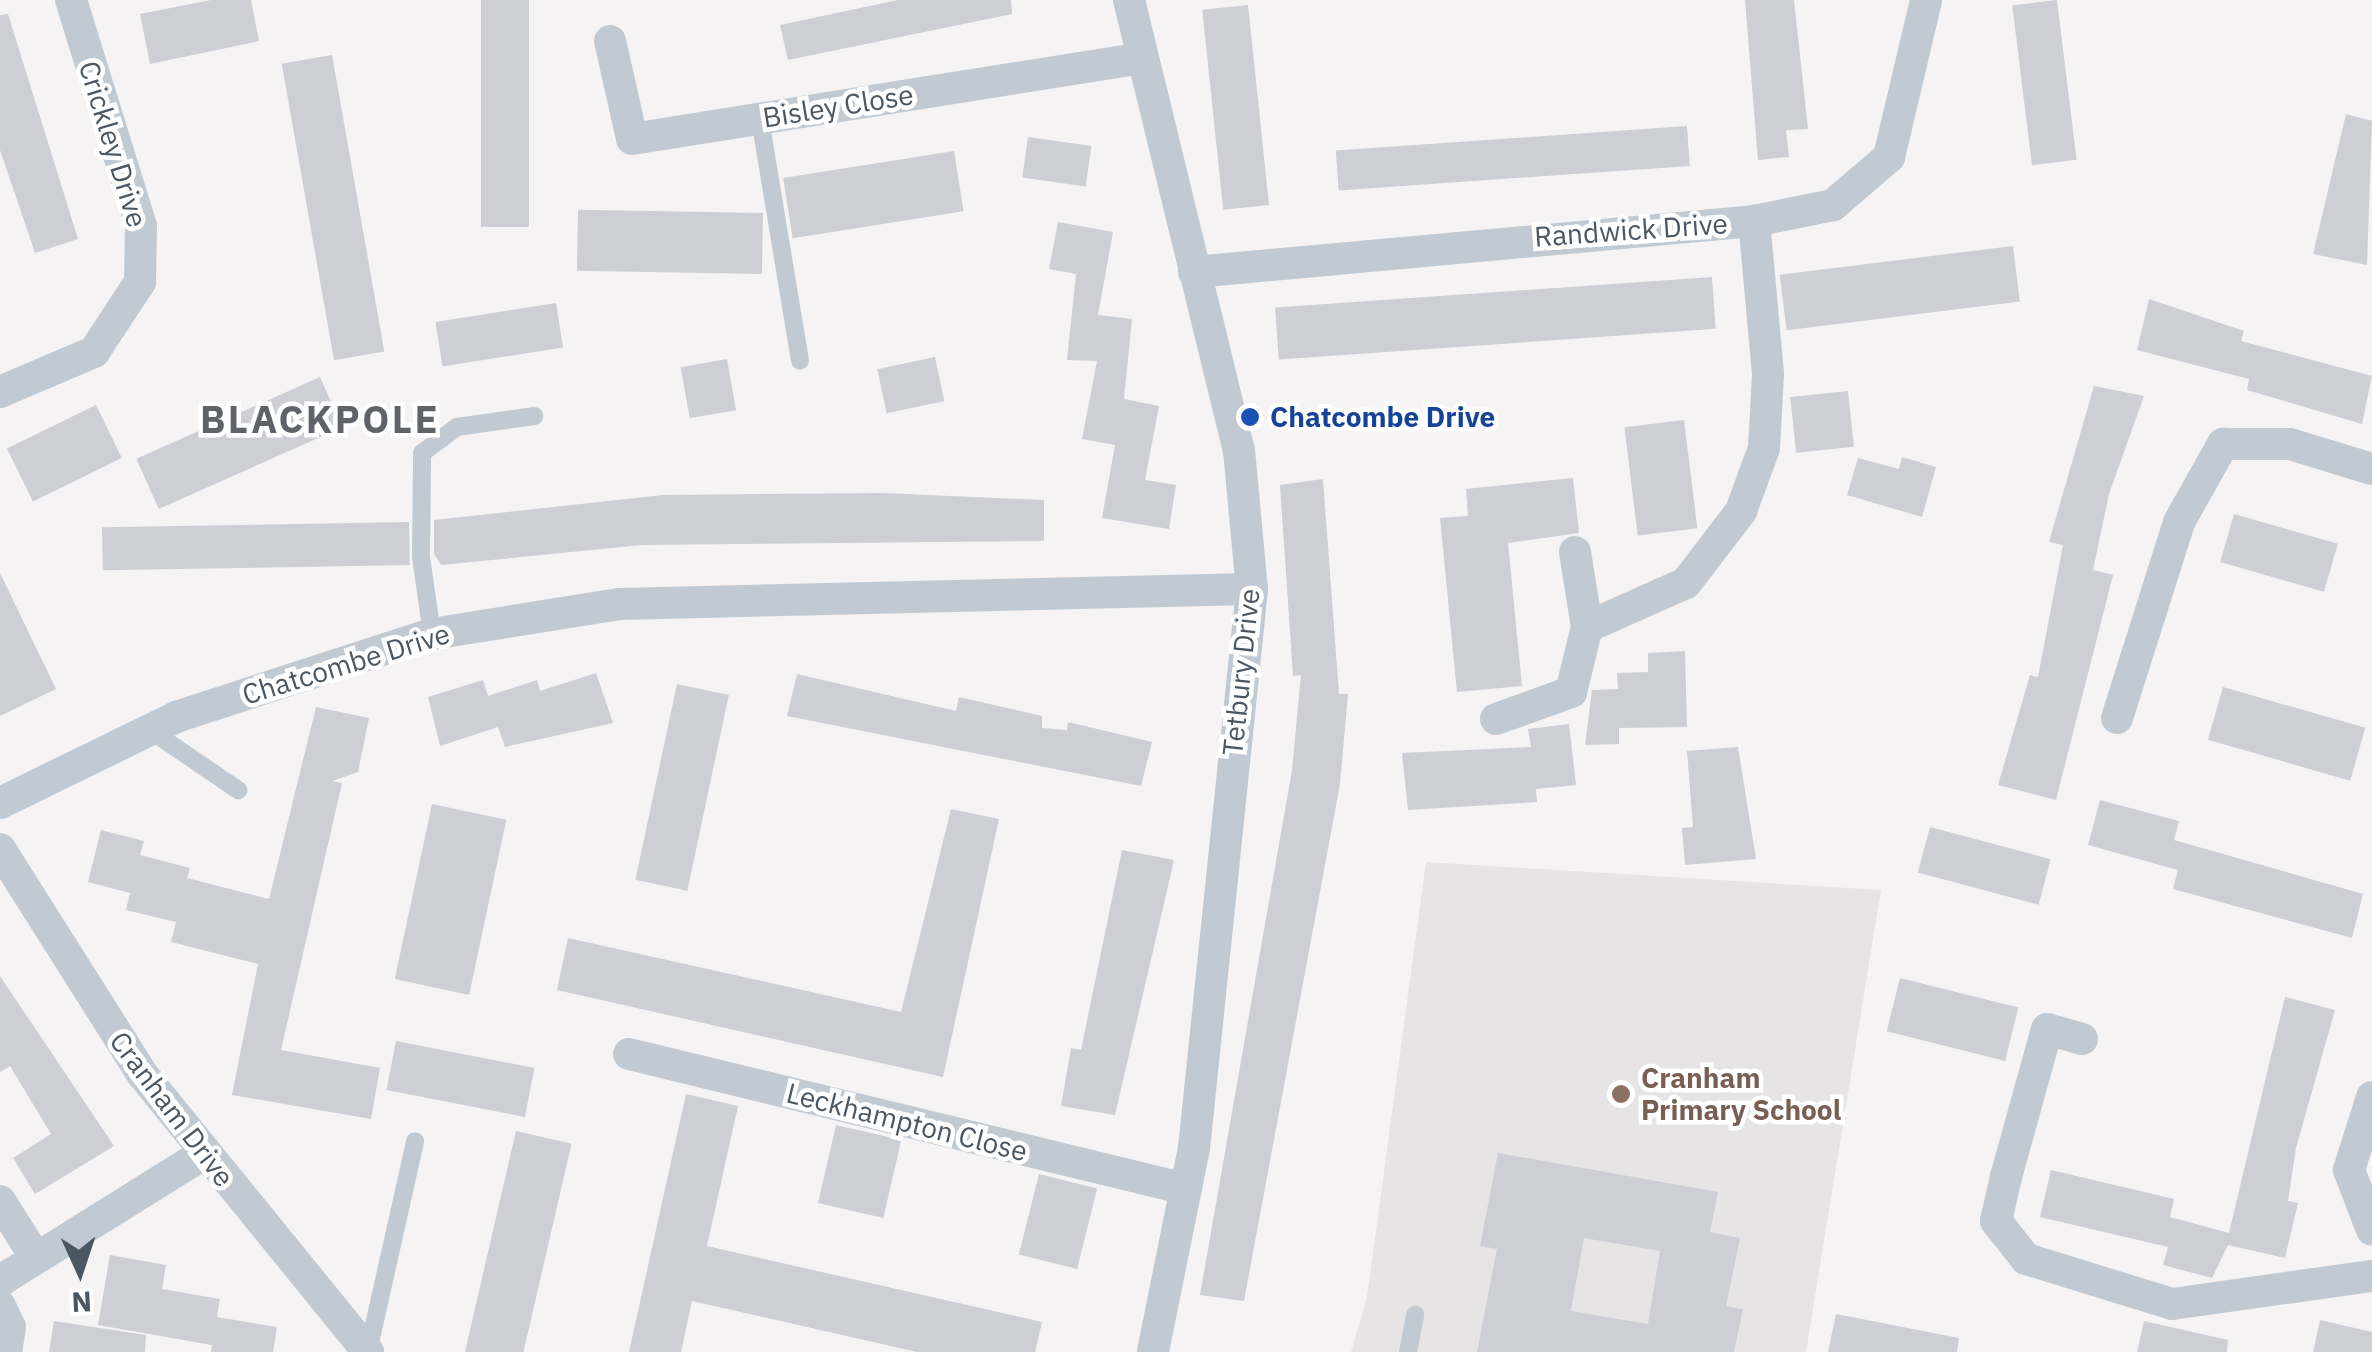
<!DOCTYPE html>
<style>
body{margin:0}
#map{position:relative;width:2372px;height:1352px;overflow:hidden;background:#f5f3f3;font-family:"IBM Plex Sans",sans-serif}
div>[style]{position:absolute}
.education>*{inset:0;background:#e6e4e5}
.building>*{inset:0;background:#cdcfd5;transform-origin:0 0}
.lane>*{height:18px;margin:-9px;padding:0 9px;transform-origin:9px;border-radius:9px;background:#c1cad2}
.street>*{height:32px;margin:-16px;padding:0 16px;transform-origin:16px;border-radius:16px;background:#c1cad2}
.dots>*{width:28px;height:28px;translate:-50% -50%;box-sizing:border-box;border:5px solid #fff;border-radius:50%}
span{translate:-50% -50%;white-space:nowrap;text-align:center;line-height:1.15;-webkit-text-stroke:9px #fff;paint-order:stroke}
.street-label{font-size:28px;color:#4a5661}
.transit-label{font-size:28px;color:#164399;font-weight:700}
.left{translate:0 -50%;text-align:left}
.education-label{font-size:28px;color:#785e54;font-weight:700}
.district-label{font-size:38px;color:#5f6368;font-weight:700;letter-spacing:2.5px}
.north{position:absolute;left:30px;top:1222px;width:100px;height:100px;-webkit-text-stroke:8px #fff;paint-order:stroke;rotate:177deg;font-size:28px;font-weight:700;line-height:40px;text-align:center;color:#4a5661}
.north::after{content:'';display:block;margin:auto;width:35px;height:45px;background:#4a5661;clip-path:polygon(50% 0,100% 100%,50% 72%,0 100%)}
</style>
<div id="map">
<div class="education">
<div style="clip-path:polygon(1426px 862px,1881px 890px,1806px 1352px,1351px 1352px,1367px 1297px)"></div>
</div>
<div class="building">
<div style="clip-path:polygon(211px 0,251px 0,259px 41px,150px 64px,140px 14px)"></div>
<div style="left:481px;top:0;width:48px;height:227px"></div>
<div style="clip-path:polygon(898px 0,1011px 0,1012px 14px,788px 60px,780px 25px)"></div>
<div style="clip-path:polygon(1745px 0,1794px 0,1808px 129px,1786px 130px,1789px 157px,1758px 160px)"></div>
<div style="left:2057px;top:0;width:161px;height:45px;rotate:83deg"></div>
<div style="left:1248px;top:5px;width:201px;height:46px;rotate:84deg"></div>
<div style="clip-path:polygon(8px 14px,78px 239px,35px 253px,0 150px,0 15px)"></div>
<div style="left:332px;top:55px;width:301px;height:51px;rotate:80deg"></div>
<div style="clip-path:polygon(2346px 114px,2372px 121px,2367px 265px,2313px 254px)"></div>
<div style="left:1687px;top:126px;width:40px;height:352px;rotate:86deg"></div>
<div style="left:1028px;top:137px;width:64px;height:41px;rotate:8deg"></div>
<div style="left:954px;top:151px;width:61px;height:173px;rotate:81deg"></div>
<div style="left:763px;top:213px;width:61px;height:185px;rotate:91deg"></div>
<div style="clip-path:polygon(1058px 222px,1113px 232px,1098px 315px,1132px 319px,1124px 399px,1159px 406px,1145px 480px,1176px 485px,1169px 529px,1102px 518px,1115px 445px,1082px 439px,1097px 361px,1067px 360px,1076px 274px,1049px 269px)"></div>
<div style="left:2013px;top:246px;width:56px;height:235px;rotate:83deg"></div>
<div style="left:1712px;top:277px;width:52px;height:438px;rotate:86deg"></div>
<div style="clip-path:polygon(2149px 299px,2244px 331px,2241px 341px,2372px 376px,2362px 424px,2247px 390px,2249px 379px,2137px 350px)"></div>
<div style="left:556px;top:303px;width:45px;height:122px;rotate:81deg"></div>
<div style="left:935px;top:357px;width:45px;height:59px;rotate:78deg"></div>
<div style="left:727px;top:359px;width:52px;height:47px;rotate:80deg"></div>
<div style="left:320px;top:377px;width:55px;height:201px;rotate:66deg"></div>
<div style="clip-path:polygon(2094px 386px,2144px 396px,2109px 494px,2093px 570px,2113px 575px,2056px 800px,1998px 785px,2030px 675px,2038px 677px,2063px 545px,2049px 542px)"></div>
<div style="left:1848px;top:391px;width:56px;height:58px;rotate:84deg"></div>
<div style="left:96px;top:405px;width:59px;height:99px;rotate:64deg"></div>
<div style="left:1684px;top:420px;width:109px;height:60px;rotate:83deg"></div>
<div style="clip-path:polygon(1902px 457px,1936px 467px,1922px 517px,1847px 495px,1858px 458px,1899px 469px)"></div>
<div style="clip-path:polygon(1573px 478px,1579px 533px,1508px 543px,1522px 686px,1457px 692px,1440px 518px,1468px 516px,1466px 489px)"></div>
<div style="clip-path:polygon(1323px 479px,1339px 694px,1348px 694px,1340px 784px,1244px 1301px,1200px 1295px,1292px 770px,1301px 675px,1293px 676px,1280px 485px)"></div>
<div style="clip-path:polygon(882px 493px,1044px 500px,1044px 541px,642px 545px,441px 565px,434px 554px,434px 520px,663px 495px)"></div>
<div style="left:2234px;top:514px;width:108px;height:50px;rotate:16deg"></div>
<div style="left:409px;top:522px;width:43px;height:307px;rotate:89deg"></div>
<div style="clip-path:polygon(0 573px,56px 689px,0 716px)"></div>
<div style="clip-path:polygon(1685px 651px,1687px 727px,1619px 728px,1619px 744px,1585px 745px,1592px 690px,1618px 689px,1617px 673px,1648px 672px,1648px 653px)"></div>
<div style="clip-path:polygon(596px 673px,613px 723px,505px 747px,498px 727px,440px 746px,428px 697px,483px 680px,488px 696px,537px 680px,540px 691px)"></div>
<div style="clip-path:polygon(797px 674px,956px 711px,959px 697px,1042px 716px,1042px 728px,1067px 730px,1068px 722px,1152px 742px,1141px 786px,787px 716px)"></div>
<div style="left:677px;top:684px;width:53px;height:200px;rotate:12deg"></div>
<div style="left:2223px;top:687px;width:148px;height:55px;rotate:16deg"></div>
<div style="clip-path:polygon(316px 707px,369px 718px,358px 772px,332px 781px,342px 783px,281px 1050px,380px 1068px,371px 1119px,232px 1095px,258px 964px,171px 942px,176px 922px,126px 910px,130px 893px,88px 882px,101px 830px,144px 841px,140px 855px,190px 868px,187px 878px,269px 899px)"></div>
<div style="clip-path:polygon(1569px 724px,1576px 785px,1536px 789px,1537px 802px,1408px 810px,1402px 753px,1531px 747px,1528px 729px)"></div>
<div style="clip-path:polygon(1738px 747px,1756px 859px,1685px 865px,1682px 828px,1693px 827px,1687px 751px)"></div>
<div style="clip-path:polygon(2100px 800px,2179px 821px,2174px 840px,2363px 894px,2352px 938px,2173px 889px,2178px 870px,2088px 845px)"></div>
<div style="left:432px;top:804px;width:76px;height:179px;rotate:12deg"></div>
<div style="clip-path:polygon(951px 809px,999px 819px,943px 1077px,557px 990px,568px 938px,901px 1012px)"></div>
<div style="left:1930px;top:827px;width:125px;height:47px;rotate:15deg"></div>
<div style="clip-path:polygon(1122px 850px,1174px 860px,1115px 1115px,1061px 1106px,1071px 1048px,1081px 1050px)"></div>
<div style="clip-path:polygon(0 976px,114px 1146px,35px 1194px,13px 1158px,51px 1134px,10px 1066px,0 1072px)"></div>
<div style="left:1900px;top:978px;width:122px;height:55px;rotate:14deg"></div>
<div style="clip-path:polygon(2285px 997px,2335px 1010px,2296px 1148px,2288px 1201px,2298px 1203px,2285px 1258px,2228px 1245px,2212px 1278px,2163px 1265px,2168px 1247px,2040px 1217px,2051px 1170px,2174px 1199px,2170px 1217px,2229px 1233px)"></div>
<div style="left:396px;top:1041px;width:141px;height:50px;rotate:11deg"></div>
<div style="clip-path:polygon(686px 1094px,738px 1106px,707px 1246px,1042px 1322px,1035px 1352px,917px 1352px,692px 1301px,681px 1352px,629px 1352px)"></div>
<div style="left:836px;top:1125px;width:67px;height:80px;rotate:13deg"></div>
<div style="left:516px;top:1131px;width:57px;height:227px;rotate:13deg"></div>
<div style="clip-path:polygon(evenodd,1498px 1153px,1718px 1192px,1710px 1232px,1740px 1238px,1726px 1306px,1743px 1309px,1734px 1352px,1477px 1352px,1497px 1249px,1480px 1246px,1498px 1153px,1584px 1238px,1660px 1251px,1648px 1324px,1571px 1311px,1584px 1238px)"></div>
<div style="left:1039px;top:1174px;width:60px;height:83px;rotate:14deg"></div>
<div style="clip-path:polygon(110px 1255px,166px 1265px,162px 1289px,220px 1299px,217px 1317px,277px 1327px,273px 1352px,211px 1352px,212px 1345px,98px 1325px)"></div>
<div style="clip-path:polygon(1836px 1314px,1959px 1338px,1957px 1352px,1828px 1352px)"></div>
<div style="clip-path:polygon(2320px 1320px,2372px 1332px,2372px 1352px,2313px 1352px)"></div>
<div style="clip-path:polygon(54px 1321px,146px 1335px,145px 1352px,49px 1352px)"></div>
<div style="clip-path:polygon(2144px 1321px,2228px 1340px,2227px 1352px,2137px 1352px)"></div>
</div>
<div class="lane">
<div style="left:760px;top:119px;width:245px;rotate:80.6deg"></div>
<div style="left:432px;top:634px;width:78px;rotate:-98.1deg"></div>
<div style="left:421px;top:557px;width:104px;rotate:-89.4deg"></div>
<div style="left:422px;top:453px;width:44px;rotate:-36.6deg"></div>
<div style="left:457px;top:427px;width:78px;rotate:-8.1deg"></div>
<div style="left:150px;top:730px;width:107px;rotate:34.3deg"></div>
<div style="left:368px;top:1352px;width:216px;rotate:-77.4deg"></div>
<div style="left:1408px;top:1352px;width:38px;rotate:-79deg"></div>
</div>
<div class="street">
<div style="left:1129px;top:0;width:463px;rotate:76.3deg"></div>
<div style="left:1239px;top:450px;width:140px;rotate:84.7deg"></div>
<div style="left:1252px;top:589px;width:562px;rotate:95.92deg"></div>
<div style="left:1194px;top:1148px;width:208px;rotate:101.4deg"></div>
<div style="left:610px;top:41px;width:100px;rotate:77.3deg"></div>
<div style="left:632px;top:139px;width:517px;rotate:-9.01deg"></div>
<div style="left:1194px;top:272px;width:562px;rotate:-5.2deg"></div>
<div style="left:1754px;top:221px;width:81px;rotate:-11.4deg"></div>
<div style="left:1833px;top:205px;width:74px;rotate:-40.6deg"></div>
<div style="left:1889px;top:157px;width:161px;rotate:-76.7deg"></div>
<div style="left:0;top:392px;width:102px;rotate:-23.1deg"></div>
<div style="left:94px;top:352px;width:84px;rotate:-56.7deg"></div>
<div style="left:140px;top:282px;width:56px;rotate:-89deg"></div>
<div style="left:141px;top:226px;width:237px;rotate:-107.2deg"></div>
<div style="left:1587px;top:627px;width:108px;rotate:-24deg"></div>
<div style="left:1686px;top:583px;width:91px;rotate:-52.6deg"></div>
<div style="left:1741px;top:511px;width:67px;rotate:-69.9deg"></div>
<div style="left:1764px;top:448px;width:74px;rotate:-86.9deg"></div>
<div style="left:1768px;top:374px;width:154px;rotate:-95.2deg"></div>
<div style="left:2117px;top:718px;width:206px;rotate:-72.4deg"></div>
<div style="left:2179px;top:522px;width:90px;rotate:-60.6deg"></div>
<div style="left:2223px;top:444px;width:67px"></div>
<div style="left:2290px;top:444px;width:86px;rotate:17deg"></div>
<div style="left:1496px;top:719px;width:80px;rotate:-19.8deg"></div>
<div style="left:1571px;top:692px;width:67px;rotate:-76.2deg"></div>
<div style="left:1587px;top:627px;width:76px;rotate:-99.1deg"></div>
<div style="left:0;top:803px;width:196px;rotate:-26deg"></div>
<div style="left:176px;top:717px;width:269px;rotate:-18deg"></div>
<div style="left:432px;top:634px;width:189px;rotate:-9.1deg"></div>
<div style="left:619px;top:604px;width:633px;rotate:-1.36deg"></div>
<div style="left:0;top:849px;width:267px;rotate:57.7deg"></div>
<div style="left:143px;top:1075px;width:357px;rotate:50.9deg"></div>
<div style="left:2082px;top:1039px;width:36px;rotate:-164deg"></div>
<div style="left:2047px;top:1029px;width:154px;rotate:105.5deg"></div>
<div style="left:2006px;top:1177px;width:45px;rotate:102.8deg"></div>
<div style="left:1996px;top:1221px;width:48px;rotate:51.7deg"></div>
<div style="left:2026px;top:1259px;width:153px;rotate:17.1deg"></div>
<div style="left:2172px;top:1304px;width:202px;rotate:-8deg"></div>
<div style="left:629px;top:1054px;width:573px;rotate:13.62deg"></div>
<div style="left:2372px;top:1097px;width:77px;rotate:107.5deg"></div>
<div style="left:2349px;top:1170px;width:64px;rotate:69deg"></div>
<div style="left:0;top:1201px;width:67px;rotate:57.7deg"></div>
<div style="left:0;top:1281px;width:239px;rotate:-32deg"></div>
<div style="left:0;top:1306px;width:23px;rotate:65deg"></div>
<div style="left:10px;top:1327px;width:25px;rotate:99deg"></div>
</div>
<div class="dots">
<div style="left:1250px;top:417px;background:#1a4fb4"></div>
<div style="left:1621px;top:1094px;background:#8d6e63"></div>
</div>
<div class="street-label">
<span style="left:838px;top:106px;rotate:-9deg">Bisley Close</span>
<span style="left:113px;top:144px;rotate:73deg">Crickley Drive</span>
<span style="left:1631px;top:230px;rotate:-4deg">Randwick Drive</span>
<span style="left:346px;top:664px;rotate:-17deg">Chatcombe Drive</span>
<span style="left:1241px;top:672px;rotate:-84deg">Tetbury Drive</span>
<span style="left:172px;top:1109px;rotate:53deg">Cranham Drive</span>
<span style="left:907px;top:1122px;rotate:14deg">Leckhampton Close</span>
</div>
<div class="transit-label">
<span class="left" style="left:1270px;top:417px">Chatcombe Drive</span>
</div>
<div class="education-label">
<span class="left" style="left:1641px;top:1094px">Cranham<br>Primary School</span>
</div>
<div class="district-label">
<span style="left:320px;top:419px">BLACKPOLE</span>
</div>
<div class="north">N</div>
</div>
